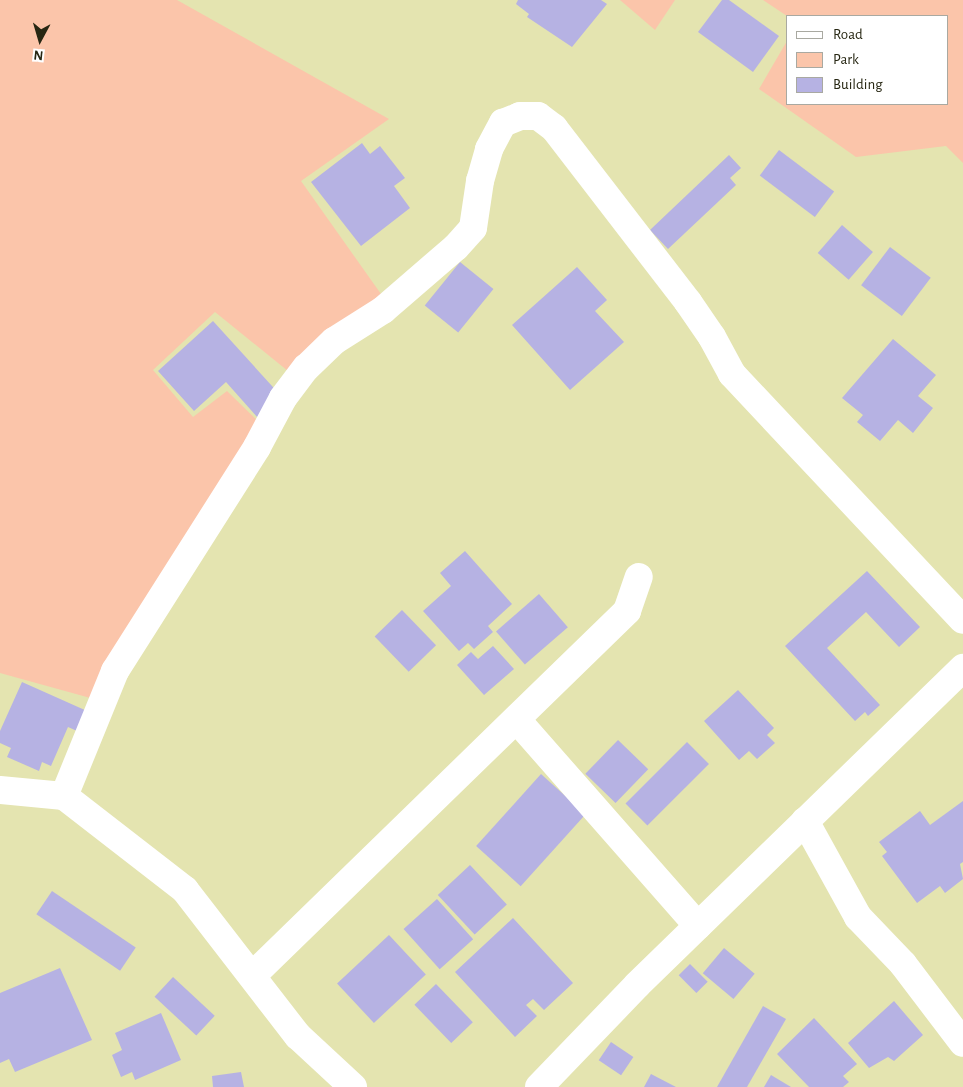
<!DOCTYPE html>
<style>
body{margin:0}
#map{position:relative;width:963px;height:1087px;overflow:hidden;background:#e4e4b0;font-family:"Alegreya Sans",sans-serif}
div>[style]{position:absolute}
.green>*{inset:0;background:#fbc5aa}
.building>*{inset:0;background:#b6b2e3;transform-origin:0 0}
.minor>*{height:28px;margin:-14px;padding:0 14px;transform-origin:14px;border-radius:14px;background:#fff}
span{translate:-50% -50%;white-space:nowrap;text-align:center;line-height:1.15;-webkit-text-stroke:4px #fff;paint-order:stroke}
.legend{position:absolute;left:786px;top:15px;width:162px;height:90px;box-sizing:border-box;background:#fff;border:1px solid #a9a9a1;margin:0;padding:6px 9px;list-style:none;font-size:15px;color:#272713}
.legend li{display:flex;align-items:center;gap:10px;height:25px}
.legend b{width:25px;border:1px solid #a9a9a1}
.north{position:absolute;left:15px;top:15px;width:50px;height:50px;-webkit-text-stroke:4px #fff;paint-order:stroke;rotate:186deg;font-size:14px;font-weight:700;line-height:20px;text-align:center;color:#272713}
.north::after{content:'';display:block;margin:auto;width:18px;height:22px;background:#272713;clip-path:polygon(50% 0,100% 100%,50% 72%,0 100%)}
</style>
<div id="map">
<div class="green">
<div style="clip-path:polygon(0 0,177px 0,389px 119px,301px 181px,381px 294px,304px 384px,215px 312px,153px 370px,193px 417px,227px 391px,261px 424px,94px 699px,0 673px)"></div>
<div style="clip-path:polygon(620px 0,675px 0,655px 30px)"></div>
<div style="clip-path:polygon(763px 0,963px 0,963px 163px,946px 146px,856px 157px,759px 89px,787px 41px,787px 104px,947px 104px,947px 16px,787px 16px)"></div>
</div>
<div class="building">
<div style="clip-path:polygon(518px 0,601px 0,607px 4px,572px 47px,527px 17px,529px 14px,516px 4px)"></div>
<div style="clip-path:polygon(722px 0,729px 0,779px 36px,753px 72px,698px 32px)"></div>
<div style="clip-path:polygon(362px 143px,370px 154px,380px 146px,405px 178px,394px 186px,410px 208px,361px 246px,311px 182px)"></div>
<div style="left:779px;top:150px;width:69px;height:32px;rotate:37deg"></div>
<div style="clip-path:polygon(729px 155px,741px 168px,730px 178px,736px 185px,668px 249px,650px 230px)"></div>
<div style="left:842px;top:225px;width:41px;height:37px;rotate:41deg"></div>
<div style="left:890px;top:247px;width:51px;height:48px;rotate:37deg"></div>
<div style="left:460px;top:262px;width:43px;height:56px;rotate:39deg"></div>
<div style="clip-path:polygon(577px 267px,607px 300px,595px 311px,624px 342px,570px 390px,512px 325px)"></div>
<div style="clip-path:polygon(213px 321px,282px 397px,258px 418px,226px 382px,194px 411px,158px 371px)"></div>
<div style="clip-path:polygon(893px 339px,936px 375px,918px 396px,933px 408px,913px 433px,898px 420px,880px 441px,857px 422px,863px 415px,842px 398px)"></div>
<div style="clip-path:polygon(465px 551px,512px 604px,488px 626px,493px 632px,474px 649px,468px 643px,459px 651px,423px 611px,451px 586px,440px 573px)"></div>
<div style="clip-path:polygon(867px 571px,920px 627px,899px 647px,866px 612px,827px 648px,880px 705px,868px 716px,865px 712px,855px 721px,785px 646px)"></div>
<div style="left:539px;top:594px;width:44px;height:57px;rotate:49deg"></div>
<div style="left:402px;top:610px;width:49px;height:38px;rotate:46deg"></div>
<div style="clip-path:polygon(493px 646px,514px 669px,484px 695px,457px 665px,471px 652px,478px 659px)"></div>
<div style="clip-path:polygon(22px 682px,87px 711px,77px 731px,68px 727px,51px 766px,42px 762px,39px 771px,7px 757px,11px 748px,0 743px,0 731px)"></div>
<div style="clip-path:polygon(738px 690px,774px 728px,767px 735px,775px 743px,757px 759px,749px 751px,739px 760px,704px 721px)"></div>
<div style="left:618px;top:740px;width:42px;height:47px;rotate:44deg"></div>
<div style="left:687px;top:742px;width:31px;height:87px;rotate:45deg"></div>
<div style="left:541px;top:774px;width:60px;height:97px;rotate:42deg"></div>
<div style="clip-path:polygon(963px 801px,963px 862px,960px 864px,963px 879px,945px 893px,940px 886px,917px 903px,882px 856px,887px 852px,879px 842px,920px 811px,930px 825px)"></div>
<div style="left:470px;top:865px;width:54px;height:44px;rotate:47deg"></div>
<div style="left:52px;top:891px;width:101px;height:28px;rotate:34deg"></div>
<div style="left:437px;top:899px;width:54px;height:45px;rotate:48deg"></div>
<div style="clip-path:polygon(513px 918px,573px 983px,544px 1010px,533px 999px,526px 1005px,537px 1016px,515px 1037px,455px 972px)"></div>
<div style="left:389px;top:935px;width:54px;height:71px;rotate:47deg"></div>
<div style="left:724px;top:948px;width:40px;height:33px;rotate:40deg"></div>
<div style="left:690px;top:964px;width:25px;height:16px;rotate:45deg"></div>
<div style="clip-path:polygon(60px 968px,92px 1040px,15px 1072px,9px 1059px,0 1063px,0 993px)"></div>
<div style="left:173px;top:977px;width:57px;height:27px;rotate:43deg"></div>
<div style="left:436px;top:984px;width:53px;height:30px;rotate:46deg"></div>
<div style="clip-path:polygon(894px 1001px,923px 1035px,894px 1061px,888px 1057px,869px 1068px,848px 1043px)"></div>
<div style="clip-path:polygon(763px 1006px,786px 1019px,747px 1087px,717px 1087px)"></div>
<div style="clip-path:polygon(161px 1013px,181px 1060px,135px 1080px,132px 1072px,121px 1077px,112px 1055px,122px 1050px,115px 1033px)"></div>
<div style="clip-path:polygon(814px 1018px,857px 1064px,843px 1076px,849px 1082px,843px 1087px,809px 1087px,777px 1054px)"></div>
<div style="left:611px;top:1042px;width:27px;height:22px;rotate:34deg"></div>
<div style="clip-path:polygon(241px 1072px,244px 1087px,213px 1087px,212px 1076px)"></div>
<div style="clip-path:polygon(651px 1074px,676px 1087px,644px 1087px)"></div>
<div style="clip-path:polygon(771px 1075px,791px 1087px,764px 1087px)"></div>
</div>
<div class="minor">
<div style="left:517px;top:720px;width:274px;rotate:48.7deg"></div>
<div style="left:0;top:790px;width:64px;rotate:5.4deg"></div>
<div style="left:64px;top:796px;width:153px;rotate:37.8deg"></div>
<div style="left:185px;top:890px;width:185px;rotate:52.3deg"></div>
<div style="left:298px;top:1036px;width:75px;rotate:42.8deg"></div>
<div style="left:64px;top:796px;width:135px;rotate:-67.8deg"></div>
<div style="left:115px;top:671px;width:265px;rotate:-57.6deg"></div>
<div style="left:257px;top:447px;width:55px;rotate:-62deg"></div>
<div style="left:283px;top:398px;width:38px;rotate:-53deg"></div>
<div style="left:306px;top:368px;width:39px;rotate:-44deg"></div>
<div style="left:334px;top:341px;width:58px;rotate:-32.3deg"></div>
<div style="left:383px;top:310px;width:96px;rotate:-40.8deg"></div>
<div style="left:456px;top:247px;width:25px;rotate:-48deg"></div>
<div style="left:473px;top:228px;width:48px;rotate:-81.5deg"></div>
<div style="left:480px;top:181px;width:33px;rotate:-74deg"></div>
<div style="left:489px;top:149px;width:30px;rotate:-62deg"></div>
<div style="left:503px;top:123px;width:18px;rotate:-22deg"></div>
<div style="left:520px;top:116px;width:18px"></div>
<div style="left:538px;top:116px;width:20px;rotate:37deg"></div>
<div style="left:554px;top:128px;width:220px;rotate:52.4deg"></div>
<div style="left:688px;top:302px;width:42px;rotate:55.6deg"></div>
<div style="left:712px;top:337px;width:42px;rotate:61.6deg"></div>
<div style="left:732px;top:374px;width:337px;rotate:46.8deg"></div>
<div style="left:805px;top:821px;width:110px;rotate:61.1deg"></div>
<div style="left:858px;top:917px;width:65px;rotate:46.2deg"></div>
<div style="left:903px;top:964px;width:99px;rotate:52.8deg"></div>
<div style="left:253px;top:975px;width:522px;rotate:-44.22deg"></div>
<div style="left:627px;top:611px;width:36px;rotate:-71deg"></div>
<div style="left:539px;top:1087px;width:141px;rotate:-46.1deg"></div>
<div style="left:637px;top:985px;width:455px;rotate:-44.2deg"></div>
</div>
<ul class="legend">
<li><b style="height:6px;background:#fff"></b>Road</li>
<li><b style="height:14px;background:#fbc5aa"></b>Park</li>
<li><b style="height:14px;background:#b6b2e3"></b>Building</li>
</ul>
<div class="north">N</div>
</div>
